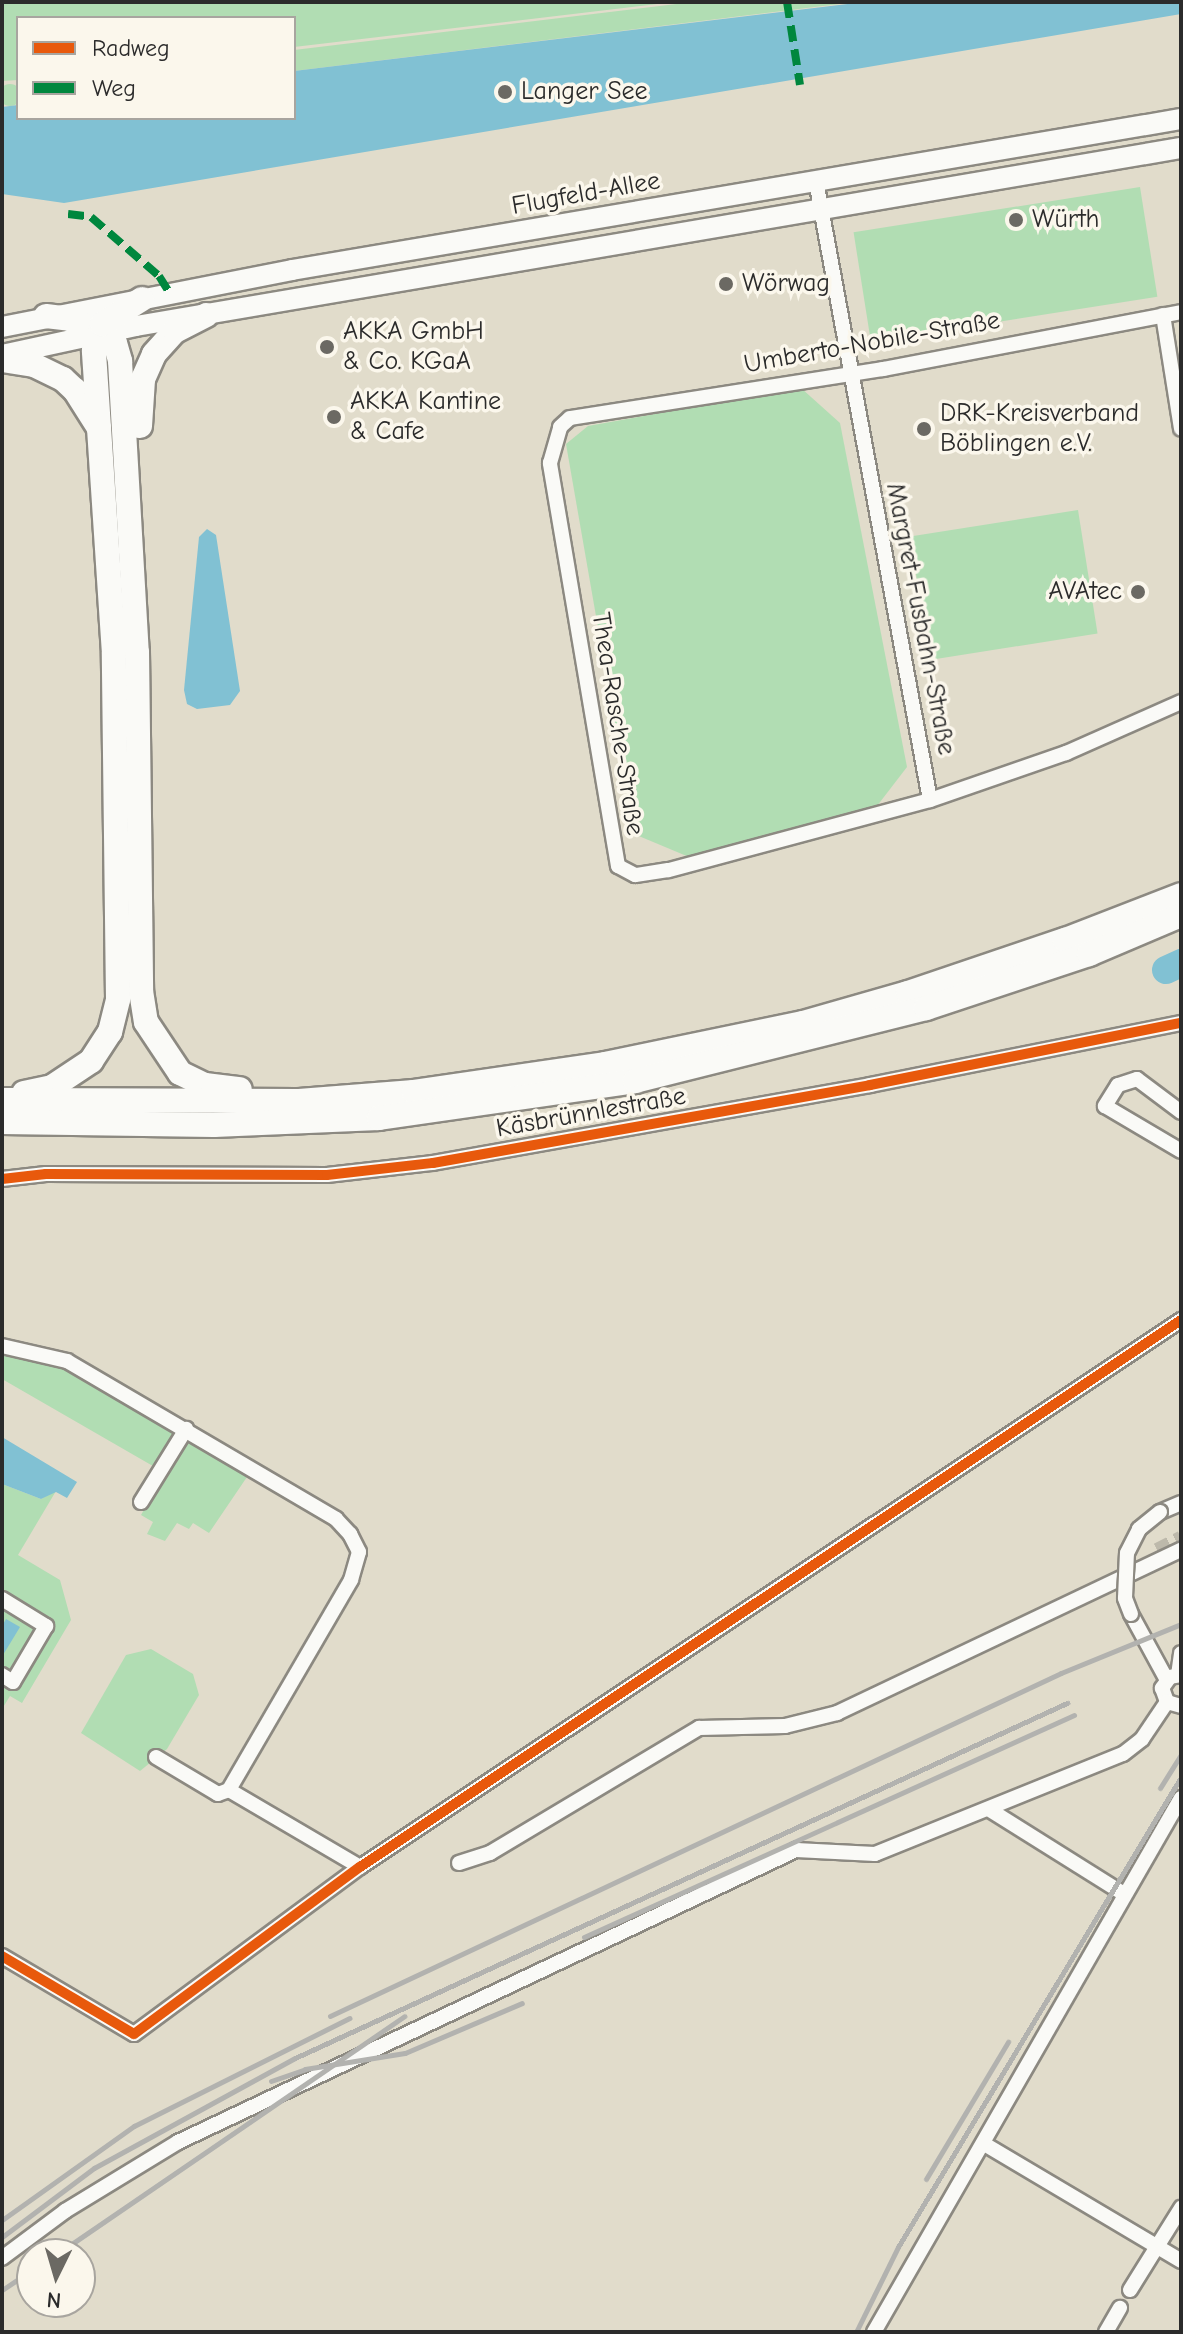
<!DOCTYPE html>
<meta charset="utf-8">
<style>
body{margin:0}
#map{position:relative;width:1183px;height:2334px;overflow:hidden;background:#e1dccb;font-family:"Comic Neue",sans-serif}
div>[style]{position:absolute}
.green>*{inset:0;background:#b1ddb3;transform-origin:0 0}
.round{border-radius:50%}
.water>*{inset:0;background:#81c1d3}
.river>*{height:28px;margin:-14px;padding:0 14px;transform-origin:14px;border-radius:14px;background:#81c1d3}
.street-tunnel>*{height:14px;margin-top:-7px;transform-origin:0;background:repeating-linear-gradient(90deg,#bdb9ab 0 14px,transparent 0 21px)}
.roads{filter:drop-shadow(2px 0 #8c8981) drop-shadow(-2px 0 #8c8981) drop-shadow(0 2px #8c8981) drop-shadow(0 -2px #8c8981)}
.street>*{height:14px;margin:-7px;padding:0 7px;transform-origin:7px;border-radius:7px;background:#fafaf7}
.secondary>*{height:20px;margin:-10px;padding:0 10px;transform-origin:10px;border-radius:10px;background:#fafaf7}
.highway>*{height:24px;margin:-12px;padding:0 12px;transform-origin:12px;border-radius:12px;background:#fafaf7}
.rail>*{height:5px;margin:-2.5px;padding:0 2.5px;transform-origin:2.5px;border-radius:2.5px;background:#b2b2af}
.bridges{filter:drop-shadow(2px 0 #8c8981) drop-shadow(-2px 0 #8c8981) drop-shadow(0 2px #8c8981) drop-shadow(0 -2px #8c8981)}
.street-bridge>*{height:14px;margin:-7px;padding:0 7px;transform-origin:7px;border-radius:7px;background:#fafaf7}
.quiet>*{height:8px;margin-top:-4px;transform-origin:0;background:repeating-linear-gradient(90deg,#00873e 0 16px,transparent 0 24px)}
.cycleway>*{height:10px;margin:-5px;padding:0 5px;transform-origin:5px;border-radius:5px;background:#e8590c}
.dots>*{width:22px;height:22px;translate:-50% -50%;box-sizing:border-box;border:4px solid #fbf7ec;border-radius:50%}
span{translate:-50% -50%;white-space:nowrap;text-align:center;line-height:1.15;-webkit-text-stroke:7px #fbf7ec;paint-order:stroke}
.poi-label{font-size:26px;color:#2b2b2b}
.left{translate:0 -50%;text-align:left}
.right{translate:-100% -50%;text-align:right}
.street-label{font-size:26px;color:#2b2b2b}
.frame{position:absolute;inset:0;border:4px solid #2b2b2b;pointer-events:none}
.legend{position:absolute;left:16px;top:16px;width:280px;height:104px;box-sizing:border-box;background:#fbf7ec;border:2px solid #a8a59f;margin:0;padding:10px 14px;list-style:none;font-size:24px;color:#2b2b2b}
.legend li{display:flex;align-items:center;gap:16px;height:40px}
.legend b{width:40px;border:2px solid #a8a59f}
.north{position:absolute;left:16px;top:2238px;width:80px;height:80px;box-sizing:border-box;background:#fbf7ec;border:2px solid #a8a59f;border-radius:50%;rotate:185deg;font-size:22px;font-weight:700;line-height:32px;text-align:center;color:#2b2b2b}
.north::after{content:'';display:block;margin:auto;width:28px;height:36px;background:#6b6963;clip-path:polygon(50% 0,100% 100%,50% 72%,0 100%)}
</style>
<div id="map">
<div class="green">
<div style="clip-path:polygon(2px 2px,674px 2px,294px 47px,294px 18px,18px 18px,18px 80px,2px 81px)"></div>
<div style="clip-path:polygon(693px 2px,856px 2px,294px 71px,294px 50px)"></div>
<div class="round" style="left:-1px;top:84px;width:22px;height:22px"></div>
<div style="left:1140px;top:187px;width:111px;height:290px;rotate:81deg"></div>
<div style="clip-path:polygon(801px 388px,840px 423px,907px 767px,877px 806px,689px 857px,634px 834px,566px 444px,588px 426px)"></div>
<div style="left:1078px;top:510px;width:125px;height:170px;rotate:81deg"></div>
<div style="clip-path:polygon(13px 1353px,54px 1362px,249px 1474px,209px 1533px,193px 1523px,189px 1529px,177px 1523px,165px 1541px,147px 1534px,153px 1522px,141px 1515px,165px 1473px,2px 1379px,2px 1354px)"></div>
<div style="clip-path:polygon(2px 1484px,41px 1499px,56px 1491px,18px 1555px,60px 1580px,71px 1620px,22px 1703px,10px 1696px,2px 1709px)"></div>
<div style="clip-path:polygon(151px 1649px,193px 1674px,199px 1695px,167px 1749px,140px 1771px,81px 1733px,126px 1655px)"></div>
</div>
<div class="water">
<div style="clip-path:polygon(864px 2px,1181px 2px,1181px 14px,64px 203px,2px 194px,2px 107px,18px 105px,18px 118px,294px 118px,294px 71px)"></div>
<div style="clip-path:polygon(207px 529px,216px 535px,240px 691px,230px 705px,197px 709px,187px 704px,184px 690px,199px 537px)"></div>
<div style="clip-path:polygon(2px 1437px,77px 1482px,67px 1498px,56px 1492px,41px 1499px,2px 1484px)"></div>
<div style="clip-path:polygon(6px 1619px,20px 1627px,3px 1655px,2px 1626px)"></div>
</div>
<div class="river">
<div style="left:1166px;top:970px;width:17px;rotate:-25deg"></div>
</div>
<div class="street-tunnel">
<div style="left:1157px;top:1550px;width:27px;rotate:-27deg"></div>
</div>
<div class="roads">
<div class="street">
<div style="left:816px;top:181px;width:629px;rotate:79.56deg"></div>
<div style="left:930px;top:800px;width:144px;rotate:-19.1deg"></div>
<div style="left:1066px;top:753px;width:126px;rotate:-23.9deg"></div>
<div style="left:1163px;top:315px;width:115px;rotate:81deg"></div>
<div style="left:930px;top:800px;width:271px;rotate:165deg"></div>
<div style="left:668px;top:870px;width:33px;rotate:171deg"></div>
<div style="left:635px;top:875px;width:19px;rotate:-152deg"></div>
<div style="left:618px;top:866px;width:409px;rotate:-99.6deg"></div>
<div style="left:550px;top:463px;width:37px;rotate:-74deg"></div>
<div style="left:560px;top:427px;width:13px;rotate:-42deg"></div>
<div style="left:570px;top:418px;width:317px;rotate:-8.9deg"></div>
<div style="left:883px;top:369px;width:303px;rotate:-10.8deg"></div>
<div style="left:1181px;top:1112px;width:55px;rotate:-143.1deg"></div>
<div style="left:1137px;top:1079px;width:20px;rotate:162deg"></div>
<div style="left:1118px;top:1085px;width:25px;rotate:122deg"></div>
<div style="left:1105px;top:1106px;width:88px;rotate:30.6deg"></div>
<div style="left:2px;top:1179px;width:44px;rotate:-6.5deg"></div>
<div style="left:46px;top:1174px;width:281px;rotate:0.2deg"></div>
<div style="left:327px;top:1175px;width:107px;rotate:-6.5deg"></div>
<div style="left:433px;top:1163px;width:444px;rotate:-10.1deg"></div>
<div style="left:870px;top:1085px;width:317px;rotate:-11.3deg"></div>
<div style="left:2px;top:1346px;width:67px;rotate:13deg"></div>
<div style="left:67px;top:1361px;width:312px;rotate:30.4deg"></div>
<div style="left:336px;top:1519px;width:21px;rotate:47deg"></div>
<div style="left:350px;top:1534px;width:20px;rotate:63deg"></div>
<div style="left:359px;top:1552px;width:29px;rotate:106deg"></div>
<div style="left:351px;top:1580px;width:243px;rotate:120.2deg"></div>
<div style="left:141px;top:1502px;width:86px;rotate:-58.3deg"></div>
<div style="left:1160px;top:1512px;width:23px;rotate:-23deg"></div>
<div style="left:2px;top:1599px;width:52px;rotate:31.5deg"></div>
<div style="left:46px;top:1626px;width:65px;rotate:120.5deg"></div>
<div style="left:13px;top:1682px;width:13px;rotate:-148deg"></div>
<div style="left:1131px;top:1614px;width:75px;rotate:61.4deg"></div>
<div style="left:1178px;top:1675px;width:22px;rotate:-82deg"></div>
<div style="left:1181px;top:1675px;width:11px;rotate:170deg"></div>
<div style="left:1170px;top:1677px;width:14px;rotate:126deg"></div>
<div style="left:1162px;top:1688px;width:15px;rotate:70deg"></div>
<div style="left:1167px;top:1702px;width:15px;rotate:16deg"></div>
<div style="left:156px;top:1757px;width:72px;rotate:30.8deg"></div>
<div style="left:218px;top:1794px;width:12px;rotate:-20deg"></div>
<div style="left:229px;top:1790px;width:152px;rotate:30.4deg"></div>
<div style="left:990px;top:1810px;width:158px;rotate:32.1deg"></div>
<div style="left:459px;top:1863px;width:33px;rotate:-18deg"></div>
<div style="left:490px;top:1853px;width:244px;rotate:-30.9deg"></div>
<div style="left:699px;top:1728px;width:86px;rotate:-1.3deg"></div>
<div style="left:785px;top:1726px;width:54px;rotate:-14deg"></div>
<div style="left:837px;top:1713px;width:381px;rotate:-25.4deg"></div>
<div style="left:2px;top:1956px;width:153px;rotate:30.6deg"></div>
<div style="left:134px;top:2034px;width:281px;rotate:-36.5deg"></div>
<div style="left:360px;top:1867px;width:987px;rotate:-33.67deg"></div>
<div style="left:986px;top:2145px;width:227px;rotate:30.7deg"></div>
<div style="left:2px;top:2258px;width:79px;rotate:-36.7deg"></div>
<div style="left:65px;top:2211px;width:132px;rotate:-31.4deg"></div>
<div style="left:178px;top:2142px;width:684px;rotate:-25.29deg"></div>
<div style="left:796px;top:1850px;width:79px;rotate:2.9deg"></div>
<div style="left:875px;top:1854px;width:267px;rotate:-22deg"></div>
<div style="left:1123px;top:1754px;width:24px;rotate:-38deg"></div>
<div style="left:1142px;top:1739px;width:45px;rotate:-56deg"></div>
<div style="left:1130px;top:2290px;width:97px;rotate:-58.1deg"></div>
<div style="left:874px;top:2332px;width:616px;rotate:-60.11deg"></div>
<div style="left:1106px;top:2332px;width:28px;rotate:-60deg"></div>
</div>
<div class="secondary">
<div style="left:2px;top:327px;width:296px;rotate:-11.1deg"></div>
<div style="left:292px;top:270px;width:902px;rotate:-9.64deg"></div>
<div style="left:2px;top:355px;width:137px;rotate:-12.2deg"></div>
<div style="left:136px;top:326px;width:1060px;rotate:-9.67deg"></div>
</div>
<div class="highway">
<div style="left:46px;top:316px;width:24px;rotate:7deg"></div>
<div style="left:70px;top:319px;width:40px;rotate:25deg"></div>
<div style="left:106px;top:336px;width:11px;rotate:38deg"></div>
<div style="left:115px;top:343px;width:19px;rotate:74deg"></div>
<div style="left:120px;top:361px;width:291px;rotate:86.7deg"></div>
<div style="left:137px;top:652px;width:339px;rotate:89.3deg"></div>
<div style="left:141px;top:991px;width:31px;rotate:81deg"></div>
<div style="left:146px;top:1022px;width:61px;rotate:56.3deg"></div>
<div style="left:180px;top:1073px;width:28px;rotate:26deg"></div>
<div style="left:205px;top:1085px;width:35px;rotate:7deg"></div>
<div style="left:2px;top:360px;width:32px;rotate:9deg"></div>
<div style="left:34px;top:365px;width:32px;rotate:26deg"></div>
<div style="left:63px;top:379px;width:16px;rotate:43deg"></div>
<div style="left:75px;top:390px;width:45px;rotate:57.7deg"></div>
<div style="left:140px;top:426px;width:47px;rotate:-86.3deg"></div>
<div style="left:143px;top:379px;width:27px;rotate:-66deg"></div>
<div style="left:154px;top:354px;width:31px;rotate:-48deg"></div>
<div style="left:175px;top:331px;width:35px;rotate:-27deg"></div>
<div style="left:24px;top:1093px;width:29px;rotate:-12deg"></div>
<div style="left:52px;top:1087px;width:47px;rotate:-33.7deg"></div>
<div style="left:91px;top:1061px;width:35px;rotate:-57deg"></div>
<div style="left:110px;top:1032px;width:34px;rotate:-76deg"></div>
<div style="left:118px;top:999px;width:345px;rotate:-90.7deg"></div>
<div style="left:114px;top:654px;width:304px;rotate:-93.8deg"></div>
<div style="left:94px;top:351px;width:28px;rotate:-73deg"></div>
<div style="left:102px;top:324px;width:47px;rotate:-32deg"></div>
<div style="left:2px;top:1100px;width:297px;rotate:0.2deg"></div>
<div style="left:299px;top:1101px;width:115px;rotate:-4.5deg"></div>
<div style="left:414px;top:1092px;width:193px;rotate:-8.3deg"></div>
<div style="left:605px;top:1064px;width:202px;rotate:-11.7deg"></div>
<div style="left:803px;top:1023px;width:109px;rotate:-15.9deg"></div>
<div style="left:908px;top:993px;width:166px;rotate:-18.7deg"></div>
<div style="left:1065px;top:940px;width:124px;rotate:-21.2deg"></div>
<div style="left:2px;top:1122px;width:212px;rotate:0.8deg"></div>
<div style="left:214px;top:1125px;width:165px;rotate:-2.4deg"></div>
<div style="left:379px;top:1118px;width:259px;rotate:-8.2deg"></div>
<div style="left:635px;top:1081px;width:300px;rotate:-14.1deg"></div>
<div style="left:926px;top:1008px;width:172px;rotate:-18.3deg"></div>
<div style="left:1089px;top:954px;width:100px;rotate:-23deg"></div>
</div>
</div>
<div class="rail">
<div style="left:1160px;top:1788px;width:40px;rotate:-58deg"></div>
<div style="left:584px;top:1937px;width:538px;rotate:-24.37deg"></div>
<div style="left:330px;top:2016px;width:807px;rotate:-25.14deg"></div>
<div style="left:1061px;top:1673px;width:130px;rotate:-22.2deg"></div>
<div style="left:271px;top:2081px;width:36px;rotate:-19deg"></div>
<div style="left:305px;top:2069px;width:101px;rotate:-9.1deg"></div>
<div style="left:405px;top:2053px;width:127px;rotate:-23.1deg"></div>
<div style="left:926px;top:2179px;width:160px;rotate:-59.1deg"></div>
<div style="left:2px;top:2220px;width:162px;rotate:-35.5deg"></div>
<div style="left:134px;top:2126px;width:241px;rotate:-26.6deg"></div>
<div style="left:2px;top:2237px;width:115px;rotate:-36.9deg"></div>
<div style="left:94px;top:2168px;width:229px;rotate:-28.7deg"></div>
<div style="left:295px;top:2058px;width:850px;rotate:-24.7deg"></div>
<div style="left:57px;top:2254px;width:421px;rotate:-34.4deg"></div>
<div style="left:2px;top:2290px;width:36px;rotate:-34deg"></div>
<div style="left:856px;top:2332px;width:95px;rotate:-63.7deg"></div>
<div style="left:898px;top:2247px;width:549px;rotate:-58.95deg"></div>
</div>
<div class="bridges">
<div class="street-bridge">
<div style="left:1131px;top:1614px;width:17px;rotate:-111deg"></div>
<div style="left:1125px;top:1598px;width:45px;rotate:-87.5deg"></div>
<div style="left:1127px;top:1553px;width:27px;rotate:-63deg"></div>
<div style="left:1139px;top:1529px;width:27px;rotate:-39deg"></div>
</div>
</div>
<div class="quiet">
<div style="left:787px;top:2px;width:84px;rotate:81.1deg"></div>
<div style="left:68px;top:214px;width:23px;rotate:7deg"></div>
<div style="left:91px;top:217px;width:90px;rotate:40.9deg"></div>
<div style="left:159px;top:276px;width:22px;rotate:58deg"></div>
</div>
<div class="cycleway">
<div style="left:2px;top:1179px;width:44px;rotate:-6.5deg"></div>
<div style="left:46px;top:1174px;width:281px;rotate:0.2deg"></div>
<div style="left:327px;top:1175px;width:107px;rotate:-6.5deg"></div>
<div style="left:433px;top:1163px;width:444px;rotate:-10.1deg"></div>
<div style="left:870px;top:1085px;width:317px;rotate:-11.3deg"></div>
<div style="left:2px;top:1956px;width:153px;rotate:30.6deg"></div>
<div style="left:134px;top:2034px;width:281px;rotate:-36.5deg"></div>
<div style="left:360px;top:1867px;width:987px;rotate:-33.67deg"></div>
</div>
<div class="dots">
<div style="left:505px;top:92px;background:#6b6963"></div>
<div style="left:1016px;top:220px;background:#6b6963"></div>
<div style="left:726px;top:284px;background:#6b6963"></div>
<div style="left:327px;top:347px;background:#6b6963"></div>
<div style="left:334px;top:417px;background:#6b6963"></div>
<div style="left:924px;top:429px;background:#6b6963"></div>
<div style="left:1138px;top:592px;background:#6b6963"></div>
</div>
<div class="poi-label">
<span class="left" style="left:521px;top:92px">Langer See</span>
<span class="left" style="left:1032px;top:220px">Würth</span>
<span class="left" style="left:742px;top:284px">Wörwag</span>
<span class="left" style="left:343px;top:347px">AKKA GmbH<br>&amp; Co. KGaA</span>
<span class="left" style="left:350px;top:417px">AKKA Kantine<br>&amp; Cafe</span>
<span class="left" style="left:940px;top:429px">DRK-Kreisverband<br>Böblingen e.V.</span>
<span class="right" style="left:1122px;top:592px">AVAtec</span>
</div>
<div class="street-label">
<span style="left:586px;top:194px;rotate:-10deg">Flugfeld-Allee</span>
<span style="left:872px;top:343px;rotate:-10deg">Umberto-Nobile-Straße</span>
<span style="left:920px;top:619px;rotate:79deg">Margret-Fusbahn-Straße</span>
<span style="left:617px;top:724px;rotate:81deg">Thea-Rasche-Straße</span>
<span style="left:591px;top:1113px;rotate:-10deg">Käsbrünnlestraße</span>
</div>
<div class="frame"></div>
<ul class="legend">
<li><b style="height:10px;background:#e8590c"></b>Radweg</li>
<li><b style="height:10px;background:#00873e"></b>Weg</li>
</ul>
<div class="north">N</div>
</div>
